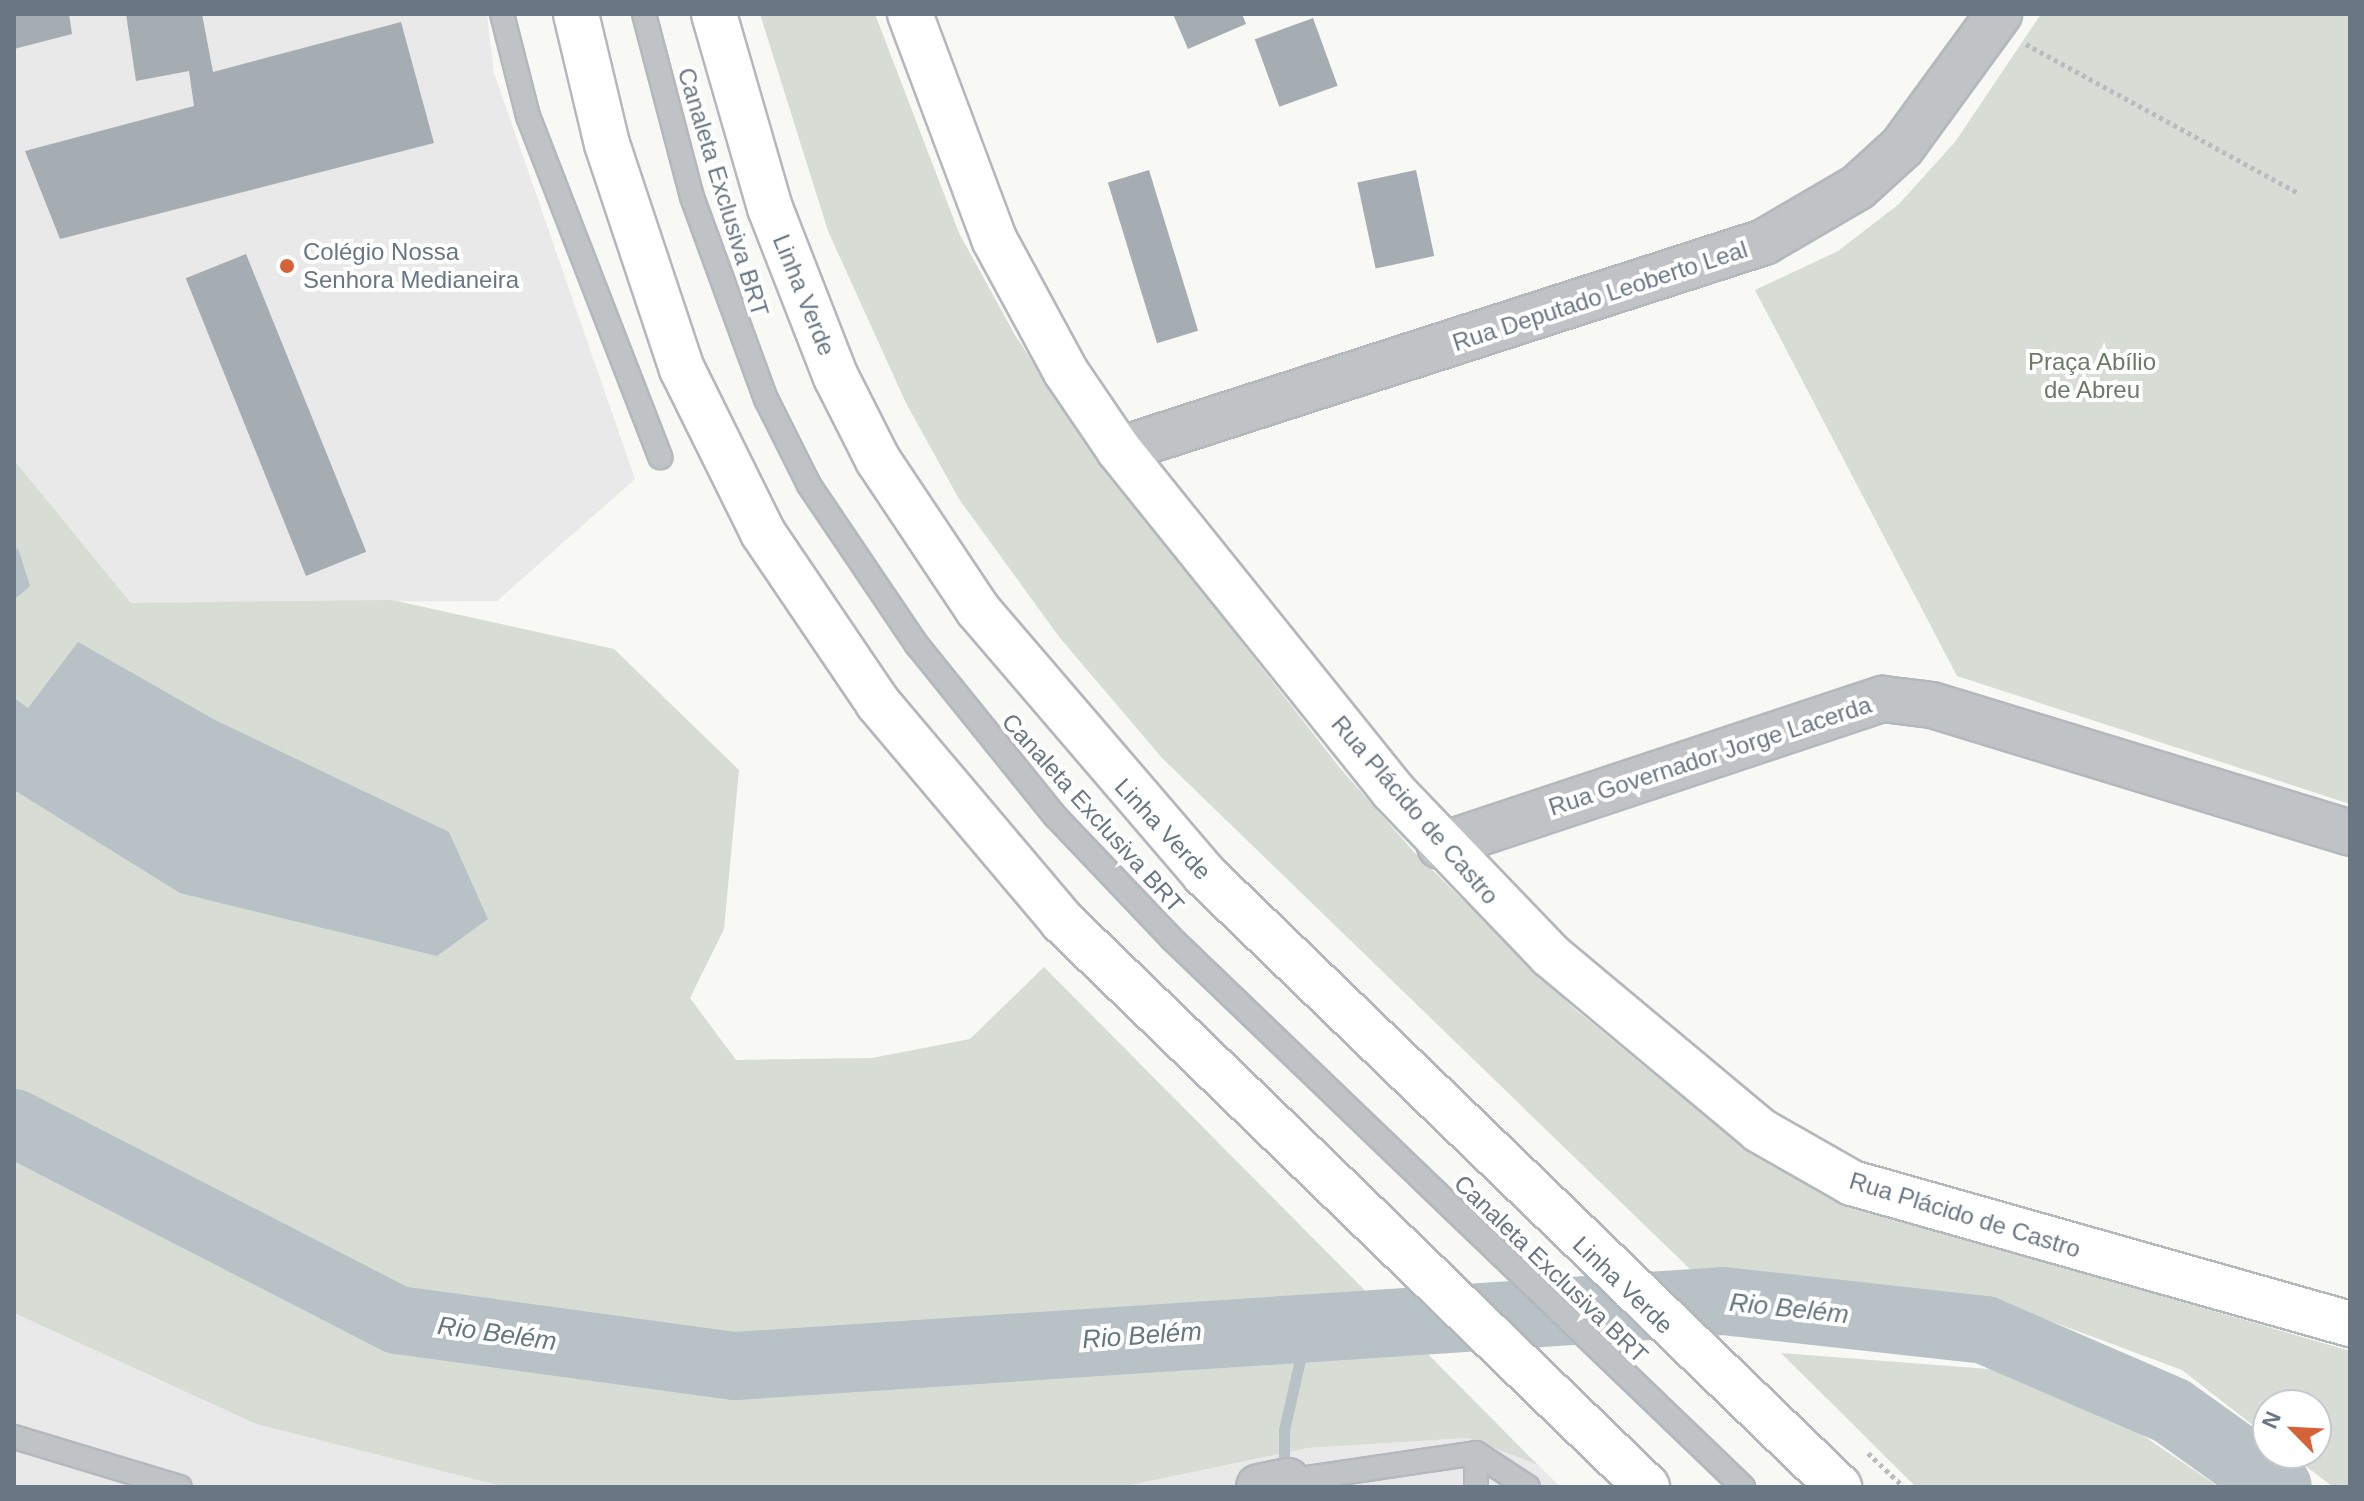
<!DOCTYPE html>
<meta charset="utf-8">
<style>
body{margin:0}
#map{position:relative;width:2364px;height:1501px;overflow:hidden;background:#f8f8f5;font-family:Helvetica,sans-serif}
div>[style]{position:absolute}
.built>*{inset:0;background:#e8e9e8}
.green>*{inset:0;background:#d7dcd5}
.water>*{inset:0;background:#b8c2c6}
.stream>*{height:11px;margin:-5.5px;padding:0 5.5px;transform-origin:5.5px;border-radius:5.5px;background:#b8c2c6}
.river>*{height:68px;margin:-34px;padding:0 34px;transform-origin:34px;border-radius:34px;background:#b8c2c6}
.building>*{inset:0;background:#a5adb3;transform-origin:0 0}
.path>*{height:5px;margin-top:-2.5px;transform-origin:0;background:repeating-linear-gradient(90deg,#b9bcbe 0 4px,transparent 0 8px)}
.roads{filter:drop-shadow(2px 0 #b4b8bd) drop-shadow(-2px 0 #b4b8bd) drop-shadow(0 2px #b4b8bd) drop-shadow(0 -2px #b4b8bd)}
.service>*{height:22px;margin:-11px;padding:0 11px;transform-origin:11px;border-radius:11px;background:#bfc3c6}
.minor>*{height:44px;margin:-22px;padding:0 22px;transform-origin:22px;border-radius:22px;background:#bfc3c6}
.tertiary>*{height:44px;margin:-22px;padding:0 22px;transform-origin:22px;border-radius:22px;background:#bfc3c6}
.secondary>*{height:44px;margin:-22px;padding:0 22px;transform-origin:22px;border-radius:22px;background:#fff}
.trunk>*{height:44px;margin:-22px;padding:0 22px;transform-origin:22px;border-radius:22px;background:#fff}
.dots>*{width:22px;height:22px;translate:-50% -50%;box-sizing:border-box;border:4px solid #fff;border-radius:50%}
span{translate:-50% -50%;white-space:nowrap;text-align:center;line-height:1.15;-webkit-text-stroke:8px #fff;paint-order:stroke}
.street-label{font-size:24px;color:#697784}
.poi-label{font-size:24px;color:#697784}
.left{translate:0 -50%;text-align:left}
.park-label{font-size:24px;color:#6b7b67}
.water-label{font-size:26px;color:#65777f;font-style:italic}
.frame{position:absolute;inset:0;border:16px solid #697784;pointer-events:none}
.north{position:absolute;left:2252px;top:1389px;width:80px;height:80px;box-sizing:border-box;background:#fff;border:2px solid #c3c9ce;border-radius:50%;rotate:294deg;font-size:22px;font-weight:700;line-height:32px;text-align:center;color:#697784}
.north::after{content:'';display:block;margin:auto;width:28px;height:36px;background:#d66237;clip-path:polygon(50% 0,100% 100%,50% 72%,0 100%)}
</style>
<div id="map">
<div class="built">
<div style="clip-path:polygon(14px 14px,487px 14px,494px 73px,635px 479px,497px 601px,131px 603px,14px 460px)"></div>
<div style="clip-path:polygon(14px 1313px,256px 1424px,505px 1487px,14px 1487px)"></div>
<div style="clip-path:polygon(1468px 1438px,1538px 1465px,1561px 1487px,1121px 1487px,1308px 1448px)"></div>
</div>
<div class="green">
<div style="clip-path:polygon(760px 14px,875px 14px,959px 233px,1015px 335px,1091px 449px,1340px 768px,1415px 853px,1570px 1005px,1729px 1136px,1851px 1205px,2350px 1351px,2350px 1487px,2333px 1487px,2289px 1453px,2316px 1453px,2316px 1405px,2268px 1405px,2268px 1437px,2182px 1370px,2010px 1306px,1723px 1301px,1162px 758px,1060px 638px,959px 499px,906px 403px,828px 231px)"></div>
<div style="clip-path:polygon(2041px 14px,2350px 14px,2350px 804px,1957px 676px,1755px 290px,1838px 251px,1899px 204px,1955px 142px)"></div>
<div style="clip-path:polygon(14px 460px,131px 603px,392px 600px,614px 649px,739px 770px,724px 929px,690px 998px,736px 1060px,872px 1058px,970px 1039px,1044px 967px,1538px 1465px,1468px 1438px,1308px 1448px,1121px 1487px,505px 1487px,256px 1424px,14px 1313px)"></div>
<div style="clip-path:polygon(1781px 1353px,2052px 1374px,2219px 1487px,1916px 1487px)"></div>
</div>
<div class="water">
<div style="clip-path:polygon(18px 548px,30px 586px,14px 600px,14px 551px)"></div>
<div style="clip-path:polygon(78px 642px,215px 720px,449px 832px,488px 919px,437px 956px,180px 893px,14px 790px,14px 698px,28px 708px)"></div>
</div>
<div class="stream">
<div style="left:1284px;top:1474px;width:44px;rotate:-90deg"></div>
<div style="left:1284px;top:1430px;width:109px;rotate:-77.2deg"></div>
</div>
<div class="river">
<div style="left:14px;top:1123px;width:432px;rotate:27.2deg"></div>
<div style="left:398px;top:1320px;width:340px;rotate:7.8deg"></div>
<div style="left:735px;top:1366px;width:990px;rotate:-3.76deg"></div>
<div style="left:1723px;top:1301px;width:264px;rotate:6.3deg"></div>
<div style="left:1985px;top:1330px;width:204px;rotate:23.4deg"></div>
<div style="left:2172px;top:1411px;width:130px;rotate:35.6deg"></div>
</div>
<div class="building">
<div style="clip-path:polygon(14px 14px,69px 14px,72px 34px,14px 49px)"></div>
<div style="clip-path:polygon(126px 14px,202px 14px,213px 72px,401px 22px,434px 143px,60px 239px,25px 151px,194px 106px,189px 71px,136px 81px)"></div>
<div style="clip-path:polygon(1173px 14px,1242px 14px,1246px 24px,1188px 49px)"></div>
<div style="left:1313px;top:18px;width:72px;height:62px;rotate:70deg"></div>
<div style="left:1149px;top:170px;width:168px;height:43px;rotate:73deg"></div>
<div style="left:1416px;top:170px;width:88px;height:60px;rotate:78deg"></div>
<div style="left:246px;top:254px;width:321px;height:65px;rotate:68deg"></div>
</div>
<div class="path">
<div style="left:2026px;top:44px;width:310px;rotate:28.7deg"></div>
<div style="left:1868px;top:1453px;width:50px;rotate:43.4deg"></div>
</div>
<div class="roads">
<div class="service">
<div style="left:502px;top:14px;width:105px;rotate:75.7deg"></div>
<div style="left:528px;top:116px;width:366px;rotate:68.8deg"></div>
<div style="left:644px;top:14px;width:189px;rotate:75.3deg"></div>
<div style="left:692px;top:197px;width:215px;rotate:69.9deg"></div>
<div style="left:766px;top:399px;width:96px;rotate:63.4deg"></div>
<div style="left:809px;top:485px;width:193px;rotate:56deg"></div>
<div style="left:917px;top:645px;width:220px;rotate:51.1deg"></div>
<div style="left:1055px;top:816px;width:168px;rotate:46.4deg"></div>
<div style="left:1171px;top:938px;width:793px;rotate:43.82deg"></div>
<div style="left:14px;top:1437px;width:173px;rotate:16.8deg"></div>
<div style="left:1476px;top:1453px;width:62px;rotate:33.2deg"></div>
<div style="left:1287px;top:1481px;width:191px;rotate:-8.4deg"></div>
<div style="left:1476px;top:1453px;width:34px;rotate:90deg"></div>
</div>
<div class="minor">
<div style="left:1119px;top:450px;width:678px;rotate:-17.87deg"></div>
<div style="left:1764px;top:242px;width:109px;rotate:-30.3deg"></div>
<div style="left:1858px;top:187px;width:59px;rotate:-42.3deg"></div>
<div style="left:1902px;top:147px;width:165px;rotate:-53.9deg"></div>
<div style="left:1259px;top:1487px;width:29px;rotate:-12deg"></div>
</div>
<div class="tertiary">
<div style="left:1440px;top:846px;width:467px;rotate:-18.4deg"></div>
<div style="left:1883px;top:699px;width:49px;rotate:7deg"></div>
<div style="left:1932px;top:705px;width:437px;rotate:17deg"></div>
</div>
<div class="secondary">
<div style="left:910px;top:14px;width:240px;rotate:69.5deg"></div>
<div style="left:994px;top:239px;width:151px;rotate:61.6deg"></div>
<div style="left:1066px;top:372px;width:94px;rotate:55.8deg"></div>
<div style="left:1119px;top:450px;width:437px;rotate:51.2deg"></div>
<div style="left:1393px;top:791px;width:227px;rotate:46.2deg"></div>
<div style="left:1550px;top:955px;width:273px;rotate:39.9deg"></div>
<div style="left:1759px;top:1130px;width:107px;rotate:29.7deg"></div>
<div style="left:1852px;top:1183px;width:518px;rotate:15.81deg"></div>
</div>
<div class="trunk">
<div style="left:576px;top:14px;width:134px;rotate:76.6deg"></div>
<div style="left:607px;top:144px;width:237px;rotate:71.6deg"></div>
<div style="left:682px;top:369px;width:183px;rotate:63.7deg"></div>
<div style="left:763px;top:533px;width:205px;rotate:55.9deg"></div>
<div style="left:878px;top:703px;width:285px;rotate:49.8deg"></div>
<div style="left:1062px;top:921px;width:814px;rotate:44.05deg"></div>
<div style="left:714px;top:14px;width:202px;rotate:73.9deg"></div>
<div style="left:770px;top:208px;width:181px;rotate:68.7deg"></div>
<div style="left:836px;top:377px;width:93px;rotate:63.2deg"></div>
<div style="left:878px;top:460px;width:180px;rotate:56.3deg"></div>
<div style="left:978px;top:610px;width:348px;rotate:49.4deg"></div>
<div style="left:1204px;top:874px;width:883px;rotate:43.99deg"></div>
</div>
</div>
<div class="dots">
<div style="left:287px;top:266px;background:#d66237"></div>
</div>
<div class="street-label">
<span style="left:723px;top:192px;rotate:73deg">Canaleta Exclusiva BRT</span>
<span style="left:804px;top:295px;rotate:68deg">Linha Verde</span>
<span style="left:1600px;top:296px;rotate:-18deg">Rua Deputado Leoberto Leal</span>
<span style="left:1710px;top:756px;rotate:-18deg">Rua Governador Jorge Lacerda</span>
<span style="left:1415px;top:810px;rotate:49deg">Rua Plácido de Castro</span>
<span style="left:1093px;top:813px;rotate:48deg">Canaleta Exclusiva BRT</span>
<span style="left:1163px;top:829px;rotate:47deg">Linha Verde</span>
<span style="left:1965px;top:1215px;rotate:17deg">Rua Plácido de Castro</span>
<span style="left:1551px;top:1269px;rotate:44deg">Canaleta Exclusiva BRT</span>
<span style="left:1623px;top:1285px;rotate:44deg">Linha Verde</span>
</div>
<div class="poi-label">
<span class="left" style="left:303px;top:266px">Colégio Nossa<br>Senhora Medianeira</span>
</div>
<div class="park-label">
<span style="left:2092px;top:376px">Praça Abílio<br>de Abreu</span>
</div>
<div class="water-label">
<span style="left:1789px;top:1309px;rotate:6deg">Rio Belém</span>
<span style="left:497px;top:1334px;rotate:8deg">Rio Belém</span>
<span style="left:1142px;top:1336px;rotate:-4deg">Rio Belém</span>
</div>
<div class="frame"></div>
<div class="north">N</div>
</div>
